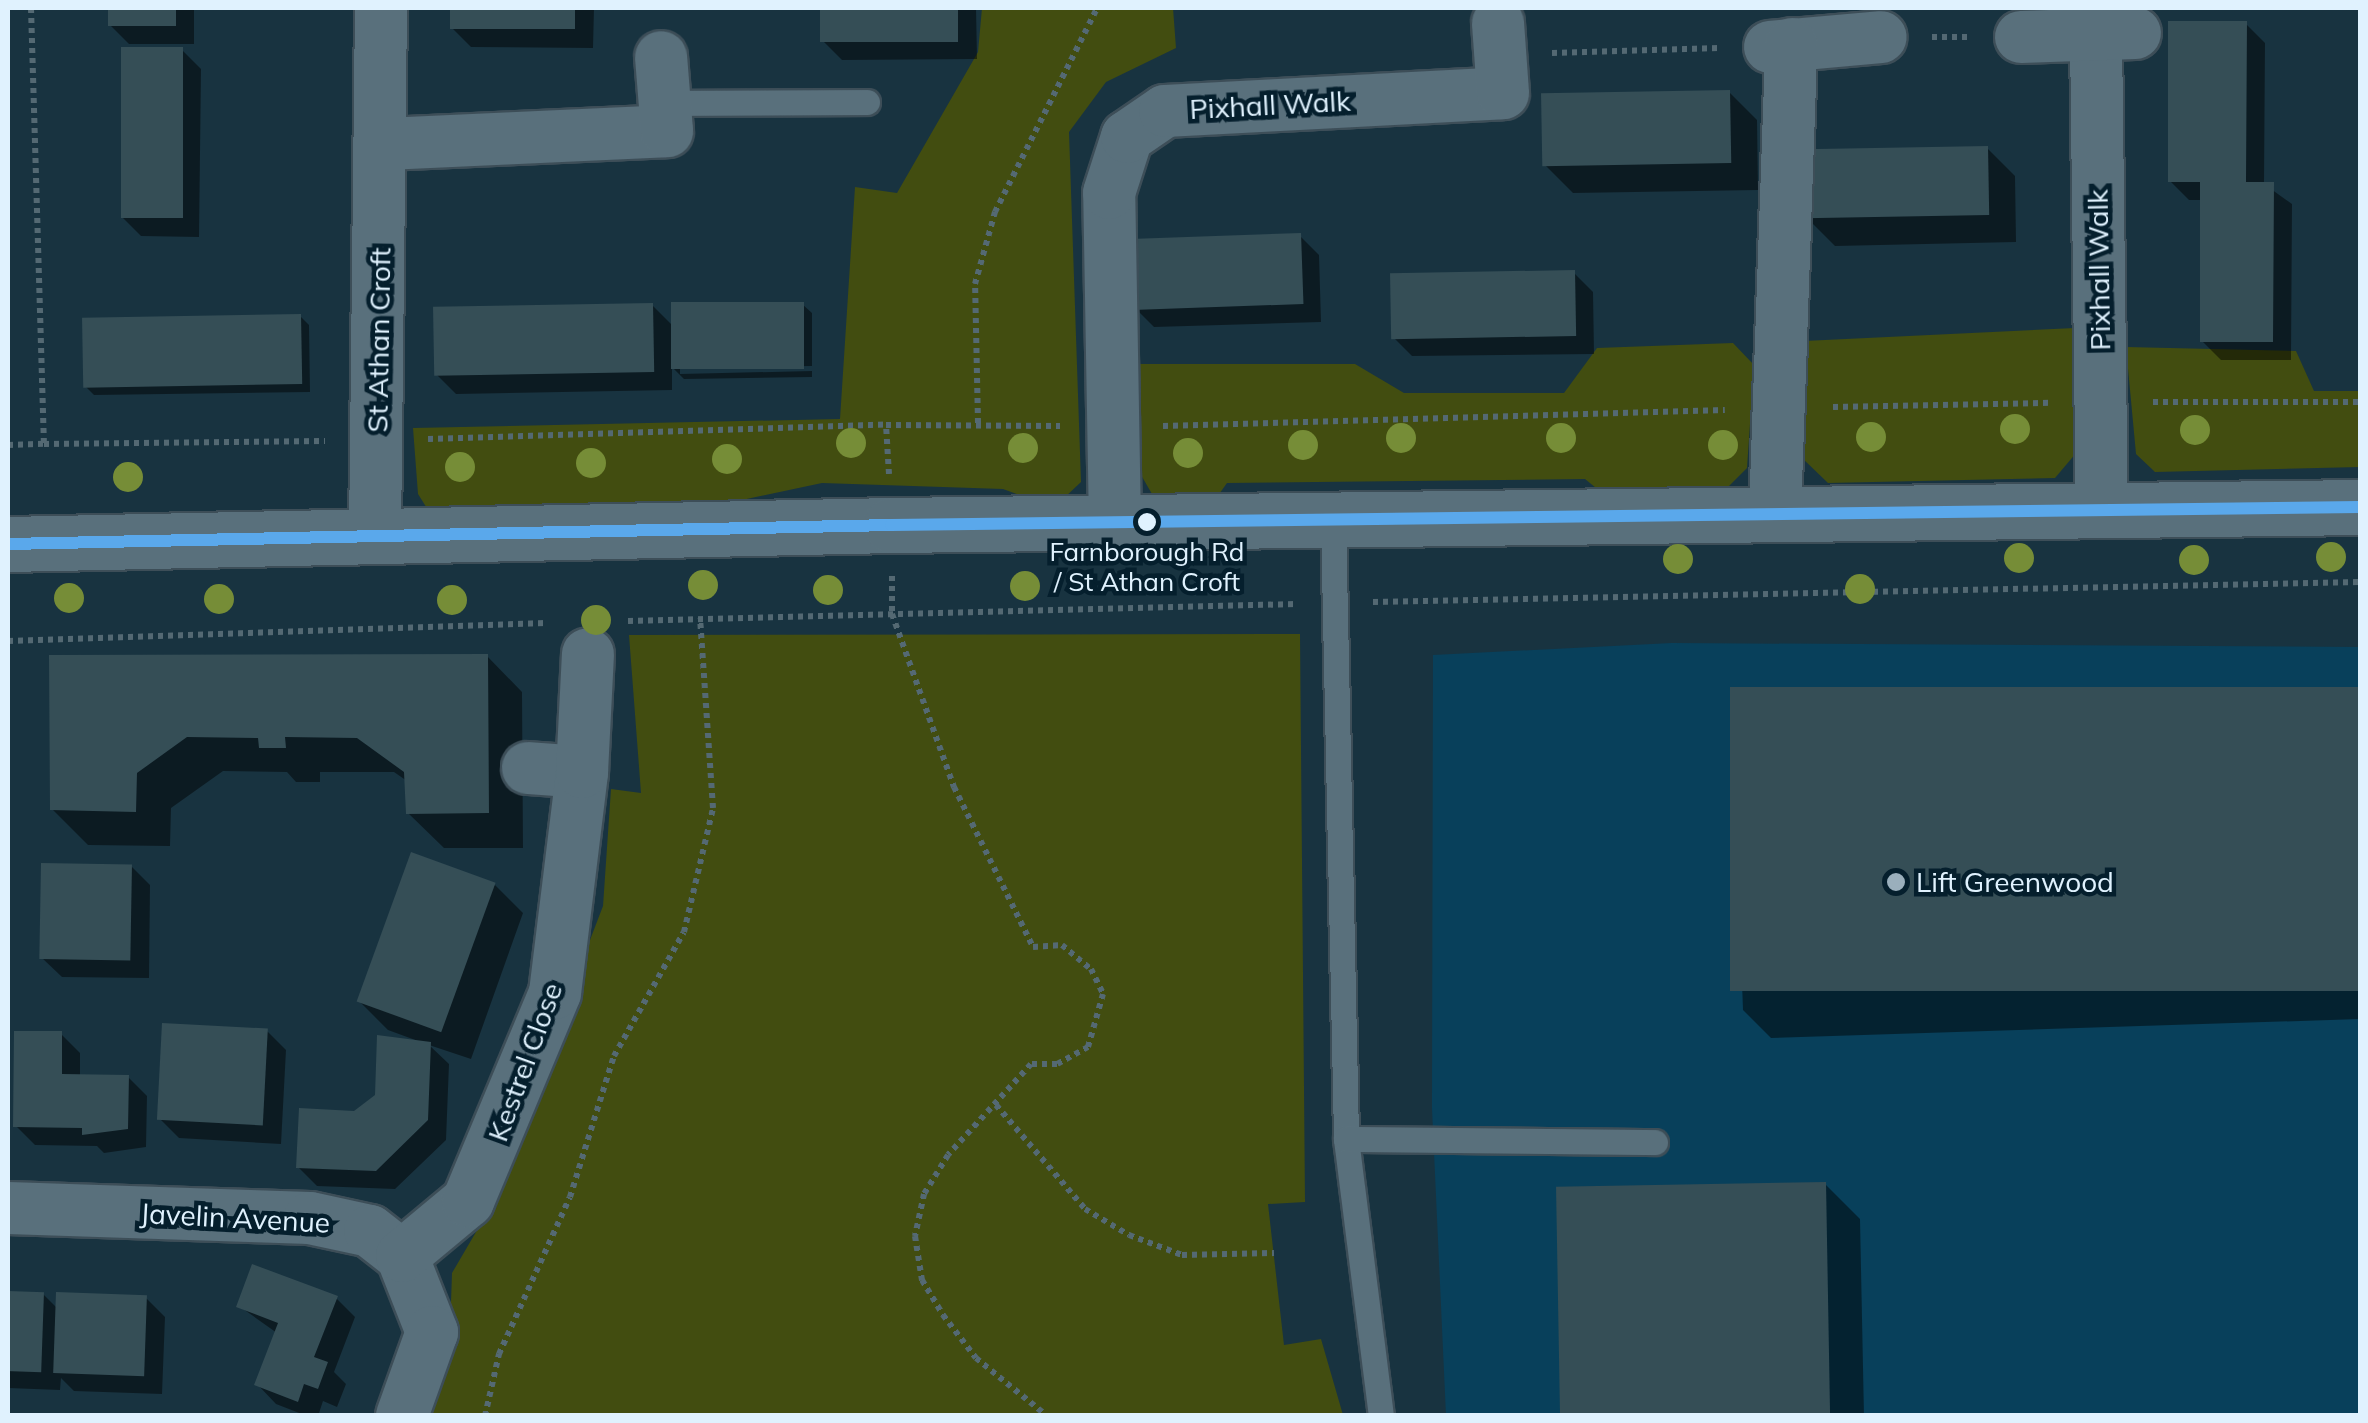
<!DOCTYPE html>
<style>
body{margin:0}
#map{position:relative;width:2368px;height:1423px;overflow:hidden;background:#183340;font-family:Mulish,sans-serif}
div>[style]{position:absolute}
.built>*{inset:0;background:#08405b}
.green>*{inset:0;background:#424d10}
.shadow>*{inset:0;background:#0007}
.building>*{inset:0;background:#354e56;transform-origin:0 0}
.path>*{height:6px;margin-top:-3px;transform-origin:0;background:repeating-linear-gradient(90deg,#546973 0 5px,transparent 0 10px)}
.roads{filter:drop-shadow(2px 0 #3d4e58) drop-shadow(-2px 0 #3d4e58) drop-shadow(0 2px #3d4e58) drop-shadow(0 -2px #3d4e58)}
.service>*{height:25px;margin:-12.5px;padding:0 12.5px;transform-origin:12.5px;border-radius:12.5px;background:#59707c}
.minor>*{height:52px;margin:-26px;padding:0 26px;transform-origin:26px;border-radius:26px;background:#59707c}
.tertiary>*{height:55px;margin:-27.5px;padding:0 27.5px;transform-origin:27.5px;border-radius:27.5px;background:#59707c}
.bus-1>*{height:12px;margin:-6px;padding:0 6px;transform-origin:6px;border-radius:6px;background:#5aa8eb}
.trees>*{width:30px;height:30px;margin:-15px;border-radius:50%;background:#768d37}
.dots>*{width:28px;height:28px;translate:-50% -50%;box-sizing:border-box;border:5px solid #051f2d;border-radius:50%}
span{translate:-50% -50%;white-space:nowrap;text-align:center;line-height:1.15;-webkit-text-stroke:9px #051f2d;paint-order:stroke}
.bus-label{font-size:26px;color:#e0f2fe}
.street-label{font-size:28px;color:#e0f2fe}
.poi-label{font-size:28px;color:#e0f2fe}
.left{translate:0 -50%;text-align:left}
.frame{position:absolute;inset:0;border:10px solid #e0f2fe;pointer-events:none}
</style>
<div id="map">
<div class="built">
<div style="clip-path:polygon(1672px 643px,2360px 647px,2360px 1415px,1446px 1415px,1432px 1108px,1433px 655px)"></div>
</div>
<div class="green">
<div style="clip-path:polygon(982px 8px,1173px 8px,1176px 48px,1106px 82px,1069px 132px,1081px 482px,1063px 499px,1036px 501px,1003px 489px,822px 483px,714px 506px,430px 513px,418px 494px,413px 428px,840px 419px,855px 187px,897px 193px,978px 52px)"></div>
<div style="clip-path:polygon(2075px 328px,2077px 452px,2055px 478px,1828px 483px,1801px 457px,1804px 341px)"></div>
<div style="clip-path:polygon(1733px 343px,1754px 365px,1747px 468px,1729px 486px,1601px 492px,1585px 479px,1227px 483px,1212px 504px,1152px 494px,1141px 475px,1130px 364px,1355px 364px,1404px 393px,1564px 393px,1597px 348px)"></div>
<div style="clip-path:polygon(2126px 347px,2296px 351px,2314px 391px,2360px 391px,2360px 467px,2155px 472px,2136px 454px)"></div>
<div style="clip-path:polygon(1300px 634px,1305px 1202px,1268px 1204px,1284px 1345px,1321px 1339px,1343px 1415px,423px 1416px,450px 1331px,452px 1273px,483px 1220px,603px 906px,611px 789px,641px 793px,629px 635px)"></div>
</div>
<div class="shadow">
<div style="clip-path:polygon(110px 8px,194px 8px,194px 44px,129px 44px,110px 25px)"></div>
<div style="clip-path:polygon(453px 8px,594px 8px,593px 48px,471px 47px,452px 28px)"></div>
<div style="clip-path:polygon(822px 8px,976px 8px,977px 59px,842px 60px,823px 41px)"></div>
<div style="clip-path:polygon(2246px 24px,2265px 43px,2264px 184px,2292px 204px,2291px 360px,2221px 360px,2202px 341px,2202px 200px,2189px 200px,2170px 181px)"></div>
<div style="clip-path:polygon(182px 50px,201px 69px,199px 237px,141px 236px,122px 217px)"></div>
<div style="clip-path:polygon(1729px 92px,1757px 120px,1758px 190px,1573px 193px,1545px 165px)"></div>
<div style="clip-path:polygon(1987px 148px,2015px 176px,2016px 242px,1835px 246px,1807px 218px)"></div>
<div style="clip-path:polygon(1300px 236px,1319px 255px,1321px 322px,1154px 327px,1135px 308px)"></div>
<div style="clip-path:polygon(1574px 273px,1593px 292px,1594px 354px,1412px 356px,1393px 337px)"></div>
<div style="clip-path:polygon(802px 304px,812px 313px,812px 366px,680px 368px,680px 374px,812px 371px,812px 377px,684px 379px,672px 367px,672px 390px,456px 394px,437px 375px,652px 305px,674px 327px)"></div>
<div style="clip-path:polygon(300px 316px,309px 325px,310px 392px,94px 395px,85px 386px)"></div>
<div style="clip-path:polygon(487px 656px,522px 692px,523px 848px,444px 848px,408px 813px,407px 781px,394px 772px,320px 772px,320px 782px,296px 782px,287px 772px,223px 771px,171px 808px,170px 846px,88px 845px,52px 809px,51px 658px)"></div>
<div style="clip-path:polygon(2360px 689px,2360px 1019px,1771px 1038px,1743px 1010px,1732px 710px)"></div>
<div style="clip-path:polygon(131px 866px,150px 885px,149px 978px,62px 977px,42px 958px)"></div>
<div style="clip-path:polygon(495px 885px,523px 913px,471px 1059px,429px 1045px,449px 1064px,446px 1140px,395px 1189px,317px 1186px,298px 1167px,377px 1096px,418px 1041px,388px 1030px,360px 1002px)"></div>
<div style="clip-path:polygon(267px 1031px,286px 1050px,281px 1144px,179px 1138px,160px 1119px)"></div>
<div style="clip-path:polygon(61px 1034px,80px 1053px,80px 1077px,128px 1077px,147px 1096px,146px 1147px,104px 1153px,97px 1146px,35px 1145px,16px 1126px)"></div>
<div style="clip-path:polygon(1825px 1184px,1860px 1219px,1864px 1416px,1563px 1416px)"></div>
<div style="clip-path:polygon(8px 1293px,43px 1294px,58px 1309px,145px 1297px,165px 1317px,162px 1394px,74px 1391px,61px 1378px,60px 1390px,8px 1388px)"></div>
<div style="clip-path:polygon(336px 1298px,355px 1317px,334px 1372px,346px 1384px,337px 1407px,323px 1401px,318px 1416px,307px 1416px,276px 1404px,257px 1384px,277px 1333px,239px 1306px)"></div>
</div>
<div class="building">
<div style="left:108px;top:8px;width:68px;height:18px"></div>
<div style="left:450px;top:8px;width:125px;height:21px"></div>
<div style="left:820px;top:8px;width:138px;height:34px"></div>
<div style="clip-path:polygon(2168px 21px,2247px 21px,2246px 182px,2274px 182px,2273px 342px,2200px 342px,2200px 182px,2168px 182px)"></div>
<div style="left:121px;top:47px;width:62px;height:171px"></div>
<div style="left:1730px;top:90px;width:73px;height:189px;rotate:89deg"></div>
<div style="left:1988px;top:146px;width:69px;height:185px;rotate:89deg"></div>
<div style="left:1301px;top:233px;width:71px;height:171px;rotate:88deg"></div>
<div style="left:1575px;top:270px;width:66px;height:185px;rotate:89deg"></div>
<div style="left:804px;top:302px;width:67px;height:133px;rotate:90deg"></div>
<div style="left:653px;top:303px;width:69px;height:220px;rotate:89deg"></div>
<div style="left:301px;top:314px;width:70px;height:219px;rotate:89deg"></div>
<div style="clip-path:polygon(488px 654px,489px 813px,406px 814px,404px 772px,357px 738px,285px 737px,286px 748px,259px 748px,258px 738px,187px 737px,137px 773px,136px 812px,50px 810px,49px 655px)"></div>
<div style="left:2360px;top:687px;width:304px;height:630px;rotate:90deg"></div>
<div style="left:411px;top:852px;width:90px;height:159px;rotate:20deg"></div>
<div style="left:41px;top:863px;width:91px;height:96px;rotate:1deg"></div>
<div style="left:162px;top:1023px;width:106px;height:97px;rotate:3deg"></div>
<div style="clip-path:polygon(14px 1031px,62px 1031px,62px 1074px,129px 1075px,128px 1129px,82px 1135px,82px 1128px,13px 1127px)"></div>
<div style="clip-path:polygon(377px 1035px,431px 1042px,428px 1120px,376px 1171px,296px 1168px,299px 1108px,354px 1111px,375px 1095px)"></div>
<div style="left:1826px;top:1182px;width:234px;height:270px;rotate:89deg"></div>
<div style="clip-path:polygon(252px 1264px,338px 1296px,314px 1357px,328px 1362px,318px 1389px,304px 1384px,298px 1402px,254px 1385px,278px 1323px,236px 1307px)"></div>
<div style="left:8px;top:1291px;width:36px;height:80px;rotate:2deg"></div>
<div style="left:56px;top:1292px;width:91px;height:81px;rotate:2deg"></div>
</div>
<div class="path">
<div style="left:31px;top:8px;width:436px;rotate:88.3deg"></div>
<div style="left:44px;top:444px;width:281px;rotate:-0.6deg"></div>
<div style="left:1932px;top:37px;width:38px"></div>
<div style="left:1552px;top:53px;width:167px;rotate:-1.7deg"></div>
<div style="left:2153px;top:402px;width:207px"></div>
<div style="left:1833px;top:407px;width:217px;rotate:-1.1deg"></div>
<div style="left:978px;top:423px;width:139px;rotate:-91.2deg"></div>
<div style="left:975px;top:284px;width:75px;rotate:-74.5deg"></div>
<div style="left:995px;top:212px;width:228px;rotate:-63.4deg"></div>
<div style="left:1163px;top:426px;width:562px;rotate:-1.63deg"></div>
<div style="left:428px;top:439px;width:458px;rotate:-1.8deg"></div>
<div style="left:8px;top:445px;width:36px;rotate:-2deg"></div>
<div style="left:889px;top:474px;width:49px;rotate:-93.5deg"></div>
<div style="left:886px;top:425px;width:174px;rotate:0.3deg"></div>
<div style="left:892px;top:576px;width:38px;rotate:90deg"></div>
<div style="left:892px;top:614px;width:184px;rotate:70.3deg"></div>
<div style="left:954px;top:787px;width:178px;rotate:63.7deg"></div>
<div style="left:1033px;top:947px;width:29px;rotate:-4deg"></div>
<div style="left:1062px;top:945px;width:38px;rotate:40deg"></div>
<div style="left:1091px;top:969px;width:28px;rotate:64deg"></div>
<div style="left:1103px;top:994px;width:55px;rotate:105.8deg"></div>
<div style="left:1088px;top:1047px;width:35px;rotate:151deg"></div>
<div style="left:1057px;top:1064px;width:26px;rotate:180deg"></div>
<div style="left:1031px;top:1064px;width:123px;rotate:132.4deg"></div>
<div style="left:948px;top:1155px;width:46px;rotate:121.6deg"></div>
<div style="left:924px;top:1194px;width:43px;rotate:102.1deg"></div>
<div style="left:915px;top:1236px;width:45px;rotate:81deg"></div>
<div style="left:922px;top:1280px;width:41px;rotate:59deg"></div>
<div style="left:943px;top:1315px;width:54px;rotate:52.5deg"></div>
<div style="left:976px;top:1358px;width:92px;rotate:39.2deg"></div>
<div style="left:1373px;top:602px;width:987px;rotate:-1.16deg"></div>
<div style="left:628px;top:621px;width:668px;rotate:-1.46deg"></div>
<div style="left:8px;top:641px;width:538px;rotate:-1.92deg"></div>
<div style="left:996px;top:1105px;width:137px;rotate:49.4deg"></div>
<div style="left:1085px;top:1209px;width:51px;rotate:30.6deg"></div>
<div style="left:1129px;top:1235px;width:57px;rotate:20.7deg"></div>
<div style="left:1182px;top:1255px;width:92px;rotate:-1.2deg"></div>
<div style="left:485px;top:1416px;width:64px;rotate:-77.3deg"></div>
<div style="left:499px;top:1354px;width:172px;rotate:-65.7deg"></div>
<div style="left:570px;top:1197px;width:148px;rotate:-72.7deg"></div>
<div style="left:614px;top:1056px;width:142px;rotate:-60.6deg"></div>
<div style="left:684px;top:932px;width:127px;rotate:-76.8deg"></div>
<div style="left:713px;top:808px;width:190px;rotate:-93.9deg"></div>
</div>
<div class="roads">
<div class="service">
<div style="left:665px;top:103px;width:202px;rotate:-0.3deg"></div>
<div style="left:1333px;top:521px;width:618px;rotate:88.79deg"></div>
<div style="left:1346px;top:1139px;width:279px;rotate:82.8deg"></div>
<div style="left:1346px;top:1139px;width:309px;rotate:0.6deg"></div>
</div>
<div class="minor">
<div style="left:2096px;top:35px;width:470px;rotate:89.3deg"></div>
<div style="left:2021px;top:37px;width:114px;rotate:-2deg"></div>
<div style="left:1770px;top:47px;width:111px;rotate:-5.1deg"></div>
<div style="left:384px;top:144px;width:283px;rotate:-2.6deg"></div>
<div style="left:667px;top:131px;width:74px;rotate:-94.6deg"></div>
<div style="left:1775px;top:513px;width:469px;rotate:-88deg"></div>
<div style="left:1115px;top:525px;width:332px;rotate:-91deg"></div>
<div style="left:1109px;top:193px;width:59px;rotate:-72.2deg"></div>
<div style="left:1127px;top:137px;width:46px;rotate:-34.4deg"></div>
<div style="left:1165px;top:111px;width:338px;rotate:-3deg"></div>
<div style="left:1503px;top:93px;width:70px;rotate:-94.1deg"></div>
<div style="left:375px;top:535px;width:527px;rotate:-89.35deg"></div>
<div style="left:528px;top:768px;width:54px;rotate:4.2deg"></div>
<div style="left:8px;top:1208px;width:302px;rotate:1.9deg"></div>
<div style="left:310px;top:1218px;width:61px;rotate:12.2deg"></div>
<div style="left:370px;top:1231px;width:41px;rotate:38deg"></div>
<div style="left:402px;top:1256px;width:82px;rotate:68.5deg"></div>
<div style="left:432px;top:1332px;width:89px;rotate:109.7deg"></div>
<div style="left:402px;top:1256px;width:86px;rotate:-39.8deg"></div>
<div style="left:468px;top:1201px;width:225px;rotate:-67.3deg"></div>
<div style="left:555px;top:993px;width:223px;rotate:-83deg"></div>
<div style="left:582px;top:772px;width:118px;rotate:-87.1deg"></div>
</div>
<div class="tertiary">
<div style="left:8px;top:544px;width:883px;rotate:-1.23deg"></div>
<div style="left:891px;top:525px;width:1469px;rotate:-0.7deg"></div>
</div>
</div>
<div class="bus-1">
<div style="left:8px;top:544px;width:883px;rotate:-1.23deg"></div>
<div style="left:891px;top:525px;width:1469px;rotate:-0.7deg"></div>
</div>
<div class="trees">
<div style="left:2015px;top:429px"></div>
<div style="left:2195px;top:430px"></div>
<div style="left:1871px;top:437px"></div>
<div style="left:1401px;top:438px"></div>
<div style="left:1561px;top:438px"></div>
<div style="left:851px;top:443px"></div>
<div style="left:1303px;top:445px"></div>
<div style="left:1723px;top:445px"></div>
<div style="left:1023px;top:448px"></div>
<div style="left:1188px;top:453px"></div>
<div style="left:727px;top:459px"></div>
<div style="left:591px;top:463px"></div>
<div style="left:460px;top:467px"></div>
<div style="left:128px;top:477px"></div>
<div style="left:2331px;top:557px"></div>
<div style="left:2019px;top:558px"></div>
<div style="left:1678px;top:559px"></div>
<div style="left:2194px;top:560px"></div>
<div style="left:703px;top:585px"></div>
<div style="left:1025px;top:586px"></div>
<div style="left:1860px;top:589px"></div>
<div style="left:828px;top:590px"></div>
<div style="left:69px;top:598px"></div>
<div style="left:219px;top:599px"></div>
<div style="left:452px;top:600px"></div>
<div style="left:596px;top:620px"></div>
</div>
<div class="dots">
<div style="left:1147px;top:522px;background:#e0f2fe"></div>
<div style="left:1896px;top:882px;background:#9aafbc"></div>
</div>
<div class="bus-label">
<span style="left:1147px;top:567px">Farnborough Rd<br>/ St Athan Croft</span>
</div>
<div class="street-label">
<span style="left:1270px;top:105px;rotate:-3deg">Pixhall Walk</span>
<span style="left:2099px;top:270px;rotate:-91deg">Pixhall Walk</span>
<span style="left:379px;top:340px;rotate:-89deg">St Athan Croft</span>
<span style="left:525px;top:1062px;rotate:-70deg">Kestrel Close</span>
<span style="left:235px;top:1218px;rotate:3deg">Javelin Avenue</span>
</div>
<div class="poi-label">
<span class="left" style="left:1916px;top:882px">Lift Greenwood</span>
</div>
<div class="frame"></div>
</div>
